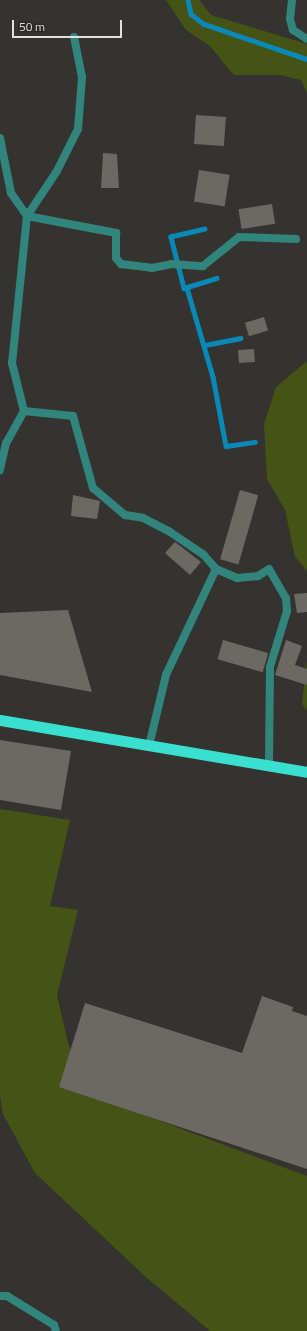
<!DOCTYPE html>
<style>
body{margin:0}
#map{position:relative;width:307px;height:1331px;overflow:hidden;background:#35332f;font-family:"Titillium Web",sans-serif}
div>[style]{position:absolute}
.green>*{inset:0;background:#455315}
.stream>*{height:4.5px;margin:-2.25px;padding:0 2.25px;transform-origin:2.25px;border-radius:2.25px;background:#0889b8}
.building>*{inset:0;background:#6c6964;transform-origin:0 0}
.minor>*{height:8px;margin:-4px;padding:0 4px;transform-origin:4px;border-radius:4px;background:#32857c}
.trunk>*{height:11px;margin:-5.5px;padding:0 5.5px;transform-origin:5.5px;border-radius:5.5px;background:#3ae0cf}
span{translate:-50% -50%;white-space:nowrap;text-align:center;line-height:1.15;-webkit-text-stroke:3px #2b2925;paint-order:stroke}
.scale{position:absolute;left:12px;top:20px;width:110px;height:18px;box-sizing:border-box;border:2px solid #e2e1de;border-top:0;padding-left:5px;font-size:12px;line-height:14px;white-space:nowrap;color:#e2e1de;-webkit-text-stroke:3px #2b2925;paint-order:stroke}
</style>
<div id="map">
<div class="green">
<div style="clip-path:polygon(166px 0,199px 0,211px 15px,307px 44px,307px 93px,301px 80px,281px 75px,234px 75px,210px 46px,186px 30px)"></div>
<div style="clip-path:polygon(307px 361px,307px 571px,295px 557px,285px 510px,267px 479px,264px 424px,276px 387px)"></div>
<div style="clip-path:polygon(307px 660px,307px 710px,302px 704px)"></div>
<div style="clip-path:polygon(0 809px,70px 820px,50px 906px,78px 910px,57px 995px,68px 1043px,85px 1087px,123px 1107px,307px 1176px,307px 1331px,210px 1331px,147px 1278px,35px 1173px,3px 1114px,0 1095px)"></div>
</div>
<div class="stream">
<div style="left:188px;top:0;width:14px;rotate:78deg"></div>
<div style="left:191px;top:14px;width:16px;rotate:38deg"></div>
<div style="left:204px;top:24px;width:109px;rotate:18.8deg"></div>
<div style="left:205px;top:229px;width:35px;rotate:167deg"></div>
<div style="left:171px;top:237px;width:53px;rotate:75.7deg"></div>
<div style="left:184px;top:288px;width:34px;rotate:-17deg"></div>
<div style="left:187px;top:288px;width:93px;rotate:73.7deg"></div>
<div style="left:213px;top:377px;width:70px;rotate:79.3deg"></div>
<div style="left:226px;top:446px;width:29px;rotate:-8deg"></div>
<div style="left:205px;top:345px;width:36px;rotate:-11deg"></div>
</div>
<div class="building">
<div style="left:196px;top:115px;width:30px;height:29px;rotate:4deg"></div>
<div style="clip-path:polygon(103px 153px,117px 154px,119px 188px,101px 188px)"></div>
<div style="left:199px;top:170px;width:31px;height:32px;rotate:9deg"></div>
<div style="left:272px;top:204px;width:20px;height:34px;rotate:81deg"></div>
<div style="left:264px;top:317px;width:14px;height:20px;rotate:73deg"></div>
<div style="left:254px;top:349px;width:13px;height:16px;rotate:86deg"></div>
<div style="left:240px;top:490px;width:19px;height:72px;rotate:16deg"></div>
<div style="clip-path:polygon(73px 495px,100px 501px,97px 519px,71px 516px)"></div>
<div style="clip-path:polygon(175px 542px,201px 562px,190px 575px,165px 553px)"></div>
<div style="clip-path:polygon(307px 593px,307px 612px,297px 613px,294px 594px)"></div>
<div style="clip-path:polygon(68px 610px,92px 692px,0 675px,0 613px)"></div>
<div style="left:223px;top:640px;width:47px;height:20px;rotate:16deg"></div>
<div style="clip-path:polygon(286px 640px,302px 646px,295px 665px,307px 669px,307px 685px,275px 675px)"></div>
<div style="clip-path:polygon(0 740px,71px 751px,61px 810px,0 800px)"></div>
<div style="clip-path:polygon(262px 996px,293px 1007px,292px 1011px,307px 1016px,307px 1169px,59px 1087px,85px 1003px,242px 1053px)"></div>
</div>
<div class="minor">
<div style="left:292px;top:0;width:19px;rotate:96deg"></div>
<div style="left:290px;top:19px;width:11px;rotate:75deg"></div>
<div style="left:293px;top:30px;width:17px;rotate:33deg"></div>
<div style="left:74px;top:37px;width:41px;rotate:78.7deg"></div>
<div style="left:82px;top:77px;width:52px;rotate:94.4deg"></div>
<div style="left:78px;top:129px;width:47px;rotate:116.6deg"></div>
<div style="left:57px;top:171px;width:54px;rotate:123.7deg"></div>
<div style="left:27px;top:216px;width:91px;rotate:10.8deg"></div>
<div style="left:116px;top:233px;width:25px;rotate:90deg"></div>
<div style="left:116px;top:258px;width:8px;rotate:50deg"></div>
<div style="left:121px;top:264px;width:31px;rotate:7deg"></div>
<div style="left:152px;top:268px;width:20px;rotate:-11deg"></div>
<div style="left:172px;top:264px;width:31px;rotate:4deg"></div>
<div style="left:203px;top:266px;width:46px;rotate:-38.9deg"></div>
<div style="left:239px;top:237px;width:57px;rotate:2deg"></div>
<div style="left:0;top:138px;width:56px;rotate:78.7deg"></div>
<div style="left:11px;top:193px;width:28px;rotate:55deg"></div>
<div style="left:27px;top:216px;width:148px;rotate:95.8deg"></div>
<div style="left:12px;top:363px;width:49px;rotate:76deg"></div>
<div style="left:24px;top:411px;width:37px;rotate:119deg"></div>
<div style="left:6px;top:443px;width:28px;rotate:103deg"></div>
<div style="left:24px;top:411px;width:49px;rotate:5.8deg"></div>
<div style="left:73px;top:416px;width:75px;rotate:74.5deg"></div>
<div style="left:93px;top:488px;width:42px;rotate:40.2deg"></div>
<div style="left:125px;top:515px;width:18px;rotate:9deg"></div>
<div style="left:143px;top:518px;width:30px;rotate:27deg"></div>
<div style="left:170px;top:532px;width:40px;rotate:34deg"></div>
<div style="left:203px;top:554px;width:20px;rotate:49deg"></div>
<div style="left:216px;top:569px;width:117px;rotate:115.3deg"></div>
<div style="left:166px;top:675px;width:73px;rotate:103.5deg"></div>
<div style="left:216px;top:569px;width:23px;rotate:23deg"></div>
<div style="left:237px;top:578px;width:21px;rotate:-5deg"></div>
<div style="left:258px;top:576px;width:13px;rotate:-32deg"></div>
<div style="left:269px;top:569px;width:34px;rotate:60deg"></div>
<div style="left:286px;top:598px;width:13px;rotate:86deg"></div>
<div style="left:287px;top:611px;width:59px;rotate:106.9deg"></div>
<div style="left:270px;top:667px;width:99px;rotate:90.6deg"></div>
<div style="left:0;top:1296px;width:7px"></div>
<div style="left:7px;top:1296px;width:55px;rotate:31.7deg"></div>
<div style="left:54px;top:1325px;width:6px;rotate:72deg"></div>
</div>
<div class="trunk">
<div style="left:0;top:720px;width:311px;rotate:9.6deg"></div>
</div>
<div class="scale">50 m</div>
</div>
